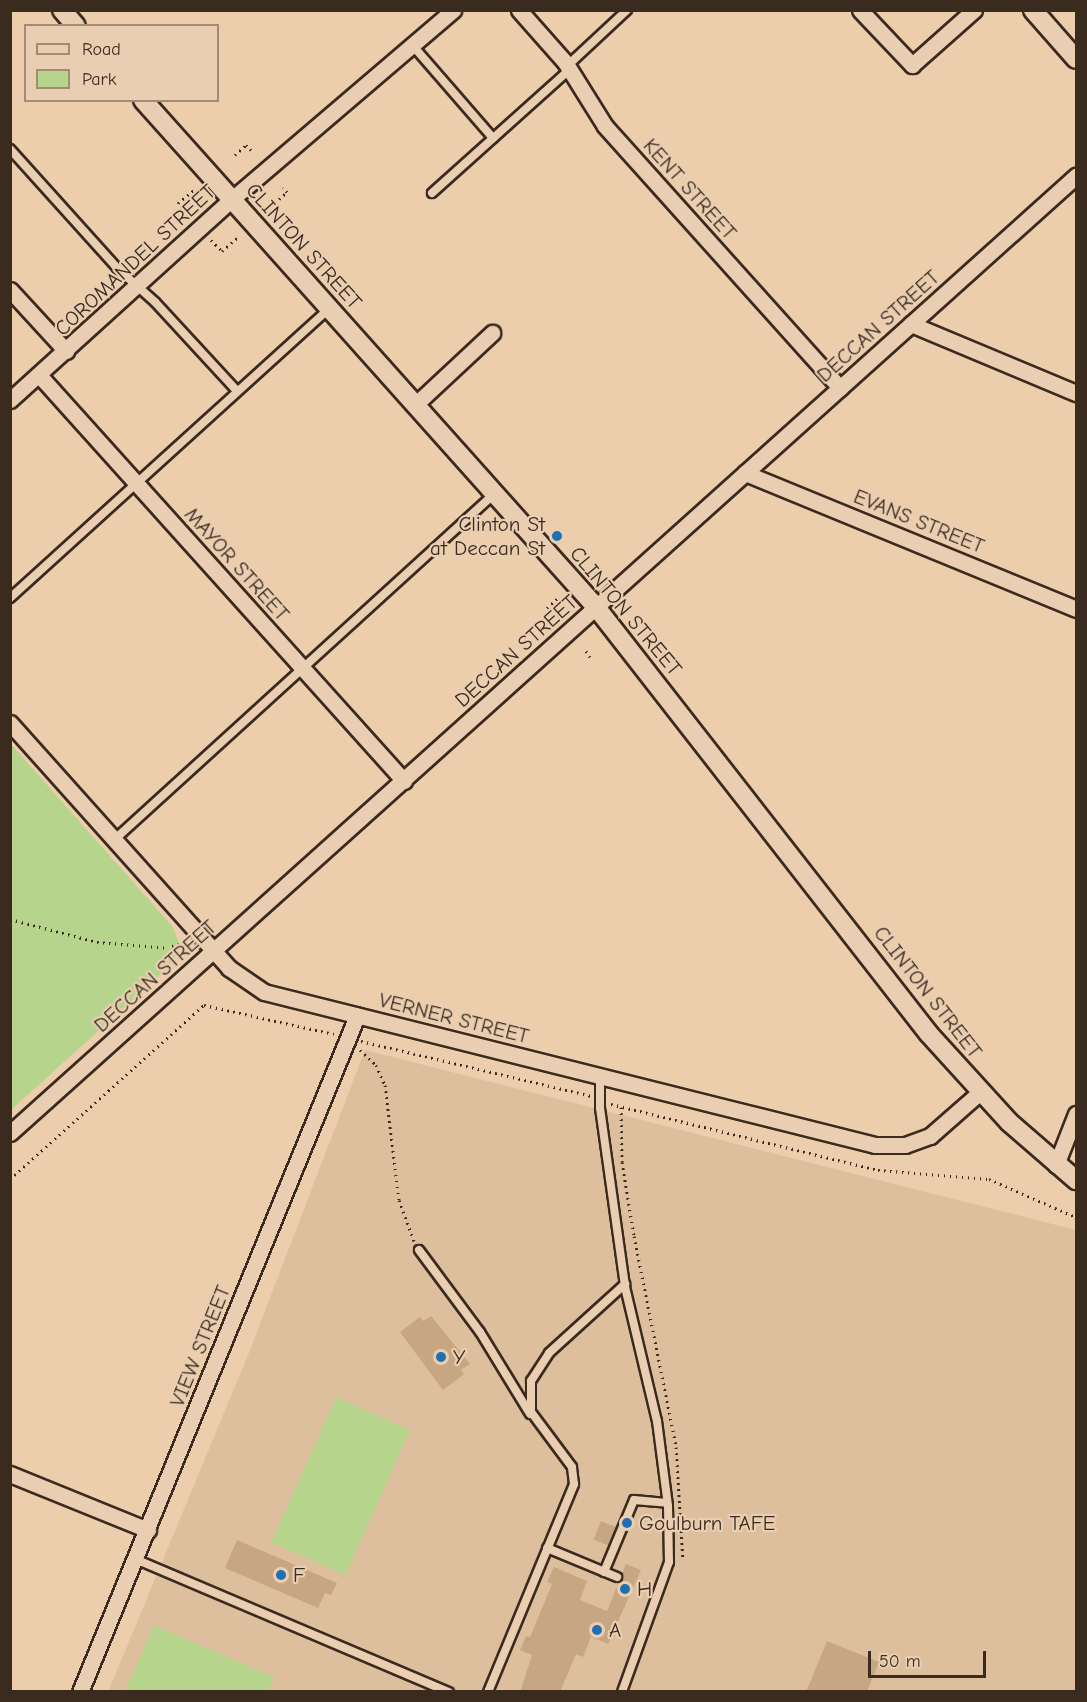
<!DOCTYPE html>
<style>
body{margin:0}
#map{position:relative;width:1087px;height:1702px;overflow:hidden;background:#eccead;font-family:"Comic Neue",sans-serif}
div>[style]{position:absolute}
.built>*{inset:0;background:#debf9d}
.green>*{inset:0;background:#b7d48d;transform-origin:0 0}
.building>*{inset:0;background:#c7a783;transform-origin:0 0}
.path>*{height:3px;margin-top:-1.5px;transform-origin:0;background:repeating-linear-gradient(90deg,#3b2a1e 0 1.5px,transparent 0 6px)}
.roads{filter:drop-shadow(2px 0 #3b2a1e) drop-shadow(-2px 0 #3b2a1e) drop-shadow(0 2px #3b2a1e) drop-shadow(0 -2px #3b2a1e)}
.service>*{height:8px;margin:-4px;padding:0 4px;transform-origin:4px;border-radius:4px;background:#e9ceb1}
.minor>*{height:15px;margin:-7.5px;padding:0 7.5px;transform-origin:7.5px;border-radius:7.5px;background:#e9ceb1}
.tertiary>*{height:18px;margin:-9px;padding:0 9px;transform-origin:9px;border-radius:9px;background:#e9ceb1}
.dots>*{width:16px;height:16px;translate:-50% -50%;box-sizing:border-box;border:3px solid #e9ceb1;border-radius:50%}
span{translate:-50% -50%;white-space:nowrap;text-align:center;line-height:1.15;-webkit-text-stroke:4.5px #e9ceb1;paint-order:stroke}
.street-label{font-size:21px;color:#3b2a1e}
.poi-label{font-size:21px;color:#3b2a1e}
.right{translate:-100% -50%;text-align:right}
.left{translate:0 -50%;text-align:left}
.frame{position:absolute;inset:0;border:12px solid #3b2a1e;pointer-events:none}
.legend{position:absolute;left:24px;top:24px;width:195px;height:78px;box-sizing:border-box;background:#e9ceb1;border:2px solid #a38c76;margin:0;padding:8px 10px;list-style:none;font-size:18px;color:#3b2a1e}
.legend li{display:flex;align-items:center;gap:12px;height:30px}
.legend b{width:30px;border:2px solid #a38c76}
.scale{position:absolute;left:868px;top:1651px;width:118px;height:27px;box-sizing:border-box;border:3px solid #3b2a1e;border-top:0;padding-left:8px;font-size:18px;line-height:21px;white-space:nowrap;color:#3b2a1e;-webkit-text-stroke:4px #e9ceb1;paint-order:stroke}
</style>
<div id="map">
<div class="built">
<div style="clip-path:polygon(365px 1050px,1076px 1230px,1076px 1691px,108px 1692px,248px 1355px)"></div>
</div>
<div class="green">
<div style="clip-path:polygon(10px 743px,172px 926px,181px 947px,168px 968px,11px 1110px)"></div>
<div style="left:336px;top:1397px;width:81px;height:159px;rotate:24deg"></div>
<div style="clip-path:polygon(154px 1625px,274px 1677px,268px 1691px,125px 1691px)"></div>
</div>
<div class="building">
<div style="clip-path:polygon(431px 1316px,470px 1364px,461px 1370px,464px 1374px,443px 1390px,400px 1332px,420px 1317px,423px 1321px)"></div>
<div style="left:601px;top:1521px;width:16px;height:20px;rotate:22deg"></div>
<div style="clip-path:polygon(237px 1540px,337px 1583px,331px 1595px,325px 1593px,318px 1608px,225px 1568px)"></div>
<div style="clip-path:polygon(626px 1564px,641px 1570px,608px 1644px,591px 1637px,583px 1657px,576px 1654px,560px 1692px,520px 1692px,532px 1655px,520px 1650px,526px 1636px,530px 1637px,552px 1584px,547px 1582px,554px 1567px,587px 1581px,580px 1600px,607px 1611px)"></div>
<div style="clip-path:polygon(827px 1641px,879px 1662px,867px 1692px,806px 1692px)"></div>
</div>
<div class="path">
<div style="left:235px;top:155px;width:15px;rotate:-42deg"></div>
<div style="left:246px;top:145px;width:7px;rotate:45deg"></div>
<div style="left:279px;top:199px;width:11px;rotate:-41deg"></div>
<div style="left:287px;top:192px;width:6px;rotate:-135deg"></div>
<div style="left:190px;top:216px;width:18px;rotate:-133deg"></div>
<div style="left:178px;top:203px;width:22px;rotate:-39deg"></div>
<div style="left:211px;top:240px;width:16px;rotate:45deg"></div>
<div style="left:222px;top:251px;width:21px;rotate:-41deg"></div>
<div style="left:558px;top:620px;width:16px;rotate:-133deg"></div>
<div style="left:547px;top:608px;width:16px;rotate:-43deg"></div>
<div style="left:586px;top:651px;width:7px;rotate:56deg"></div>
<div style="left:10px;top:919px;width:90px;rotate:14.8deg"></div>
<div style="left:97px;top:942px;width:72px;rotate:4.8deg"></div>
<div style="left:172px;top:946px;width:9px;rotate:-13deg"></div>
<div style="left:361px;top:1041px;width:236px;rotate:13.4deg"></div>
<div style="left:360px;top:1050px;width:22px;rotate:43deg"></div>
<div style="left:376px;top:1065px;width:22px;rotate:66deg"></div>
<div style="left:385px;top:1085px;width:116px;rotate:83.1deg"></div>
<div style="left:399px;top:1200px;width:44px;rotate:69.9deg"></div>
<div style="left:611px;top:1104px;width:275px;rotate:13.9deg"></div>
<div style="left:878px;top:1170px;width:111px;rotate:4.6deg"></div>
<div style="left:989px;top:1179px;width:95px;rotate:23.6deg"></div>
<div style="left:621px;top:1107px;width:55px;rotate:89deg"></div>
<div style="left:622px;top:1162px;width:75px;rotate:80.8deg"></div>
<div style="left:634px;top:1236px;width:215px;rotate:78.7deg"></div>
<div style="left:676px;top:1447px;width:113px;rotate:86.5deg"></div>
<div style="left:10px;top:1179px;width:261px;rotate:-41.9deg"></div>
<div style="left:204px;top:1005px;width:133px;rotate:12.6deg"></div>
</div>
<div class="roads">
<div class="service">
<div style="left:413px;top:46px;width:122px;rotate:49deg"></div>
<div style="left:567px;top:66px;width:82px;rotate:-43deg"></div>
<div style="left:10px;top:149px;width:160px;rotate:48deg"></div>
<div style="left:117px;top:268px;width:51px;rotate:41.8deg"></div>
<div style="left:155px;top:302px;width:121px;rotate:47.3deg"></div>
<div style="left:432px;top:193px;width:184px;rotate:-41.9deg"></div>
<div style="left:10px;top:598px;width:430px;rotate:-42.2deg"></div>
<div style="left:114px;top:840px;width:514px;rotate:-42.32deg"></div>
<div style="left:600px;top:1076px;width:32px;rotate:90deg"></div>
<div style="left:600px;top:1108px;width:181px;rotate:82deg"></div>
<div style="left:625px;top:1287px;width:138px;rotate:76.6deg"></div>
<div style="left:657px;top:1421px;width:86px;rotate:82.6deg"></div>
<div style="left:668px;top:1506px;width:56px;rotate:89deg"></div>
<div style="left:669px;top:1562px;width:138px;rotate:109.9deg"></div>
<div style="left:419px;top:1250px;width:102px;rotate:53.4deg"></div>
<div style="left:480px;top:1332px;width:96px;rotate:58.6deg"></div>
<div style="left:547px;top:1548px;width:76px;rotate:22.5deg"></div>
<div style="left:135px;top:1559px;width:341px;rotate:23deg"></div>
<div style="left:604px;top:1572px;width:78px;rotate:-67.4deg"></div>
<div style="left:634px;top:1500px;width:33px;rotate:5deg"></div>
<div style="left:488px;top:1692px;width:225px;rotate:-67.5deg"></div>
<div style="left:574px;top:1484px;width:17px;rotate:-97deg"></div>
<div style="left:572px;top:1467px;width:69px;rotate:-126.7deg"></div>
<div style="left:531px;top:1412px;width:31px;rotate:-90deg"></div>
<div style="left:531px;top:1381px;width:33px;rotate:-57deg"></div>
<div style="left:549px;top:1353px;width:103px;rotate:-42.2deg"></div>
</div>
<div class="minor">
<div style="left:519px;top:10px;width:69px;rotate:48.5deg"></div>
<div style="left:565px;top:62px;width:75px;rotate:58deg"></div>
<div style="left:605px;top:126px;width:352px;rotate:48.1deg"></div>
<div style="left:860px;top:10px;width:76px;rotate:46.6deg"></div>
<div style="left:912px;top:65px;width:83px;rotate:-41.6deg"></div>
<div style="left:10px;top:290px;width:83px;rotate:47.4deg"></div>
<div style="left:911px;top:324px;width:179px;rotate:22.7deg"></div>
<div style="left:39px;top:375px;width:546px;rotate:48.04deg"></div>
<div style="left:10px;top:400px;width:299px;rotate:-42.2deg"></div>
<div style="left:232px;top:199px;width:291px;rotate:-40.5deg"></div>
<div style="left:417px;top:403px;width:103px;rotate:-43deg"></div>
<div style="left:745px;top:473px;width:358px;rotate:22.3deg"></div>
<div style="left:10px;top:723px;width:329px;rotate:48.2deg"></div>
<div style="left:229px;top:968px;width:42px;rotate:34.4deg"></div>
<div style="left:264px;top:992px;width:630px;rotate:14.06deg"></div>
<div style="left:875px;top:1145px;width:30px"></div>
<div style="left:905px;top:1145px;width:27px;rotate:-20deg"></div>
<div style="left:930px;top:1136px;width:67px;rotate:-41.3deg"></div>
<div style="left:10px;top:1133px;width:1433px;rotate:-41.92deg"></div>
<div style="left:1056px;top:1165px;width:55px;rotate:-68.6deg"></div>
<div style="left:10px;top:1474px;width:149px;rotate:22.1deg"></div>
<div style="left:80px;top:1692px;width:731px;rotate:-67.72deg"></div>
</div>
<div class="tertiary">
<div style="left:62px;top:10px;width:21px;rotate:49deg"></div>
<div style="left:1033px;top:10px;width:65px;rotate:48.7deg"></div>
<div style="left:143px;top:100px;width:680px;rotate:48.22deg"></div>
<div style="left:596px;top:607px;width:541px;rotate:52.05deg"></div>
<div style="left:929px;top:1034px;width:119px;rotate:47.7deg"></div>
<div style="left:1009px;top:1122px;width:89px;rotate:40.9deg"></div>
</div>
</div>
<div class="dots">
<div style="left:557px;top:536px;background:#1f6fb2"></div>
<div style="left:441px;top:1357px;background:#1f6fb2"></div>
<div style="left:627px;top:1523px;background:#1f6fb2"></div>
<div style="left:281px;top:1575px;background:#1f6fb2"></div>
<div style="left:625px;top:1589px;background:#1f6fb2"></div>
<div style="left:597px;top:1630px;background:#1f6fb2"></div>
</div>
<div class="street-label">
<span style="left:690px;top:189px;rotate:48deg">KENT STREET</span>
<span style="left:304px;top:246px;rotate:48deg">CLINTON STREET</span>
<span style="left:135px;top:260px;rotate:-43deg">COROMANDEL STREET</span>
<span style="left:878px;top:326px;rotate:-42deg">DECCAN STREET</span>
<span style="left:919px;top:521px;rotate:22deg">EVANS STREET</span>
<span style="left:237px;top:564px;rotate:48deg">MAYOR STREET</span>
<span style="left:626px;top:611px;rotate:50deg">CLINTON STREET</span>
<span style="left:516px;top:651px;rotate:-42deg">DECCAN STREET</span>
<span style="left:155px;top:976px;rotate:-42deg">DECCAN STREET</span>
<span style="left:928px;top:992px;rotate:52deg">CLINTON STREET</span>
<span style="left:454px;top:1018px;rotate:14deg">VERNER STREET</span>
<span style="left:200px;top:1346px;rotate:-68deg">VIEW STREET</span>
</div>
<div class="poi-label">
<span class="right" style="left:545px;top:536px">Clinton St<br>at Deccan St</span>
<span class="left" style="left:453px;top:1357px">Y</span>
<span class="left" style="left:639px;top:1523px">Goulburn TAFE</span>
<span class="left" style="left:293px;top:1575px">F</span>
<span class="left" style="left:637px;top:1589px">H</span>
<span class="left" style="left:609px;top:1630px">A</span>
</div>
<div class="frame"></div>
<ul class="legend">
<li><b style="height:8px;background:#e9ceb1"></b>Road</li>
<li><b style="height:16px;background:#b7d48d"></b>Park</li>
</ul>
<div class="scale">50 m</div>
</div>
